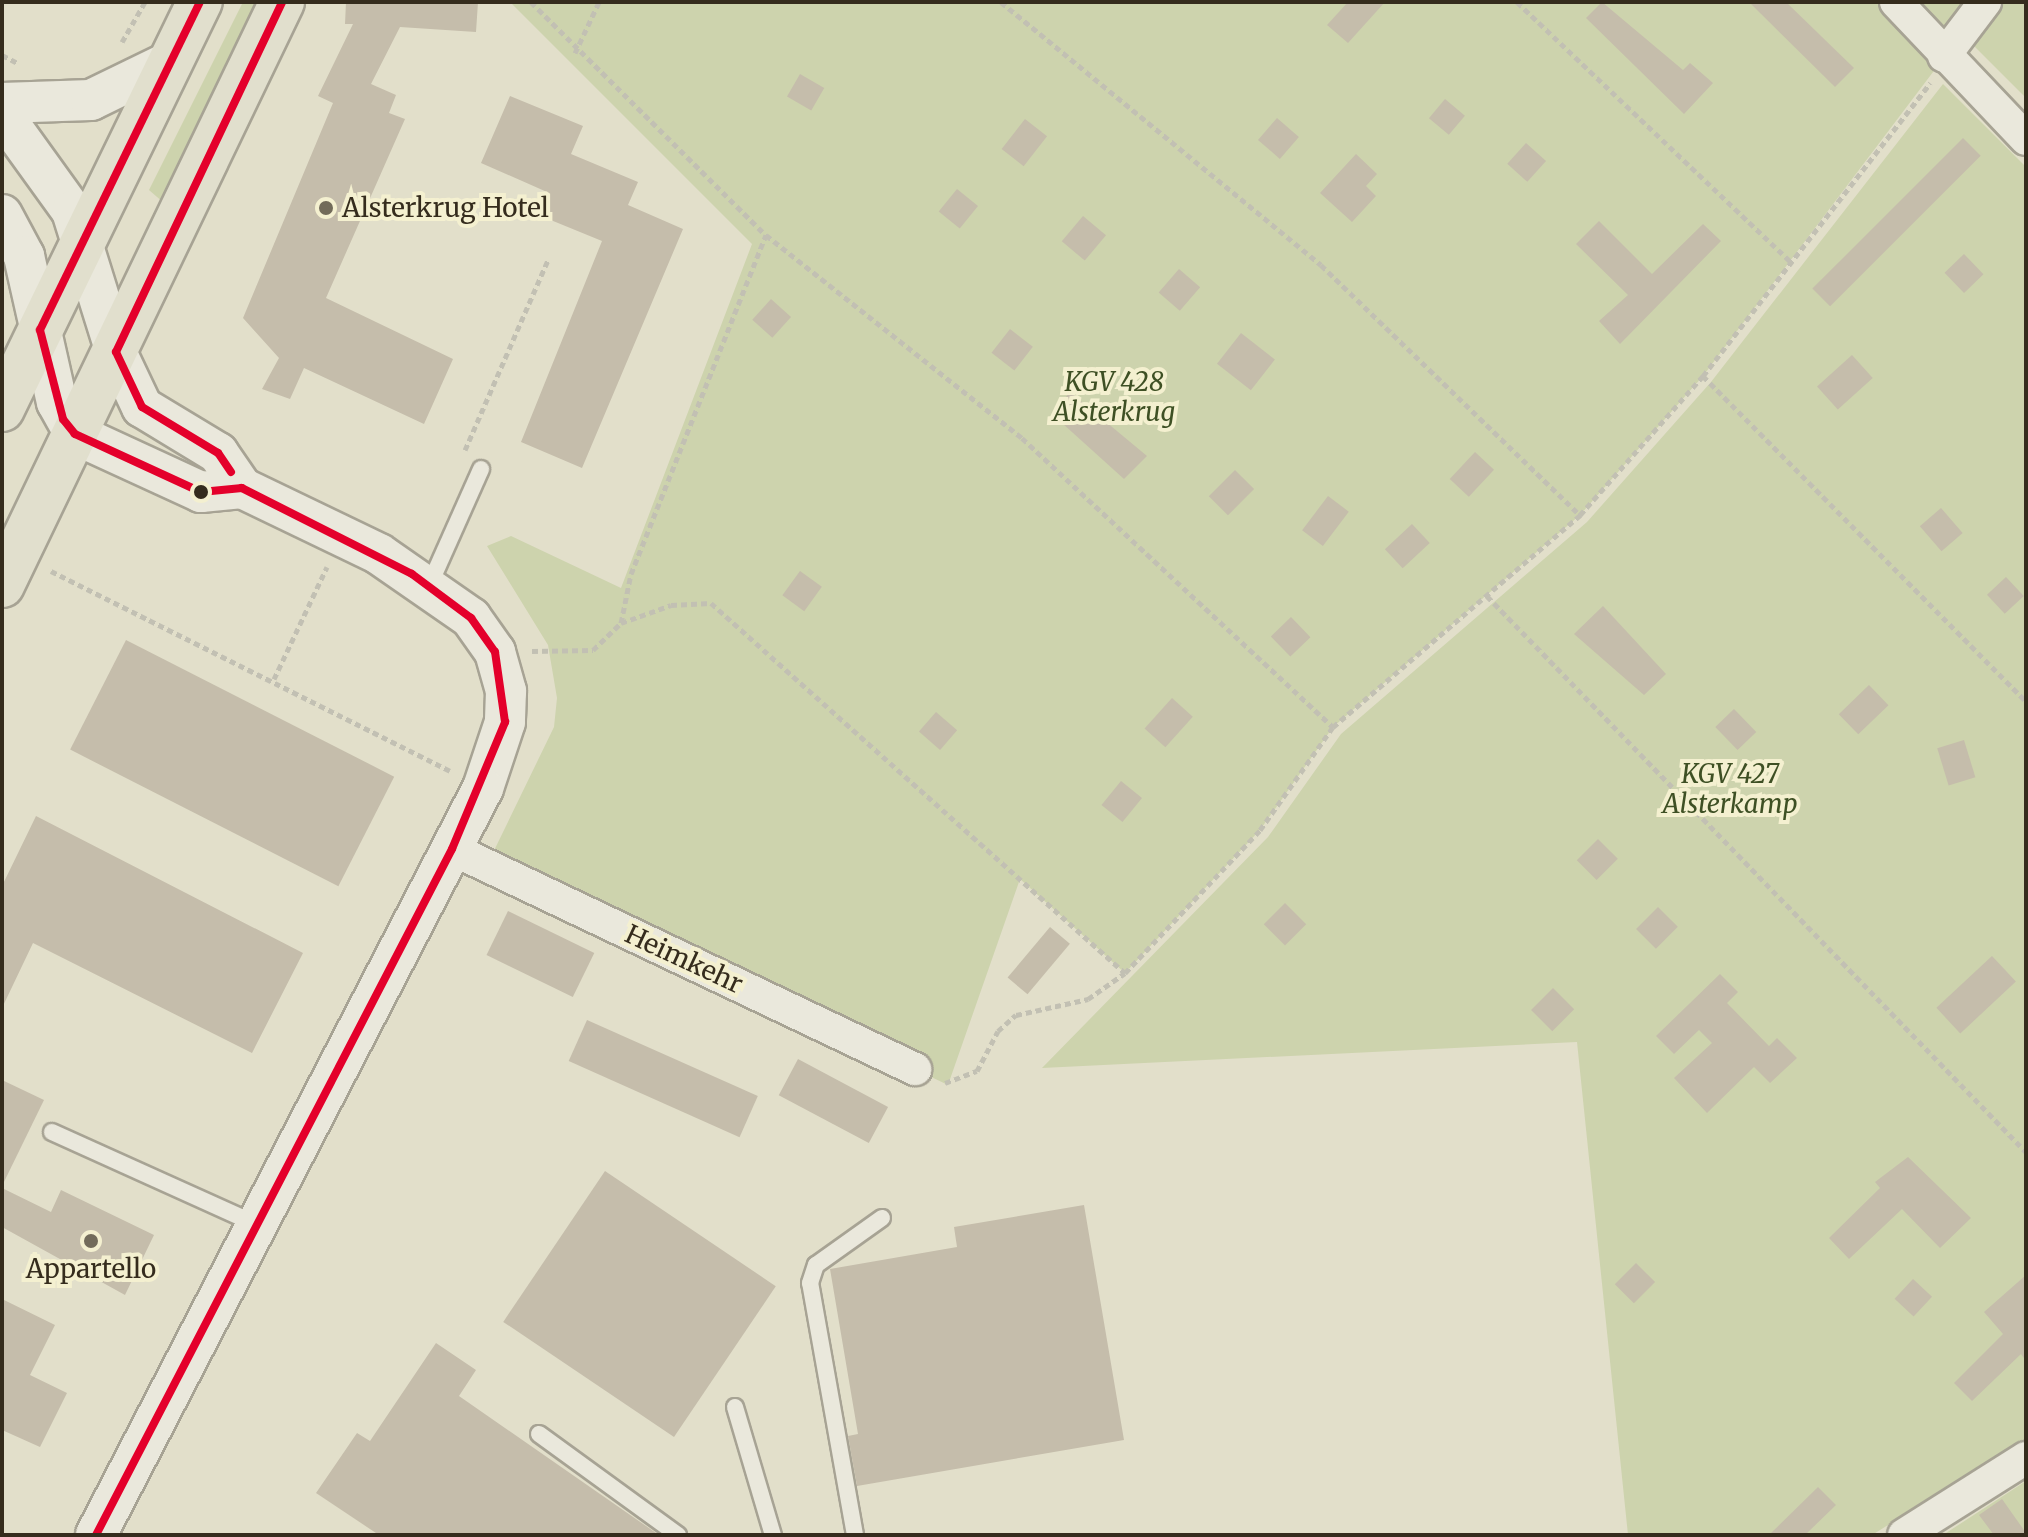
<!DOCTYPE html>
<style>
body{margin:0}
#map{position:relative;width:2028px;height:1537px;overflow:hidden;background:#e2dfca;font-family:Merriweather,serif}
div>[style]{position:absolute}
.green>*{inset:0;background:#cdd3ad}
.building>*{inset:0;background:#c5bdab;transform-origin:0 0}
.path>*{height:5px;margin-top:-2.5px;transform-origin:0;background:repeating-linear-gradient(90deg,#c2c0b3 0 6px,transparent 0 10px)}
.roads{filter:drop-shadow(2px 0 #a7a394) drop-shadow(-2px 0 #a7a394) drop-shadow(0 2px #a7a394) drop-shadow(0 -2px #a7a394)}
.service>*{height:16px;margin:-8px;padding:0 8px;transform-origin:8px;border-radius:8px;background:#eae8dc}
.minor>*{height:32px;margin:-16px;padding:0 16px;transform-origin:16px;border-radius:16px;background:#eae8dc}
.tertiary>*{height:40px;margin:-20px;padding:0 20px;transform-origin:20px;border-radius:20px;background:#eae8dc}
.primary>*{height:44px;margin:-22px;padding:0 22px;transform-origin:22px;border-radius:22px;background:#e1dfcd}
.bus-1>*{height:8px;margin:-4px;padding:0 4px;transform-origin:4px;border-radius:4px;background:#e4002b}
.dots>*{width:22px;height:22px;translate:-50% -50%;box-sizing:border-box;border:4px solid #f4f0d0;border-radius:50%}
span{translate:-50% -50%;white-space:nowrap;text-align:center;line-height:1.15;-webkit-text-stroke:8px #f4f0d0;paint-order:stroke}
.poi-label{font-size:26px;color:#352c1d}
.left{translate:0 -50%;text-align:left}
.park-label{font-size:26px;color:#3e5024;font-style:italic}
.street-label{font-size:26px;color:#352c1d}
.frame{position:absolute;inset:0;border:4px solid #352c1d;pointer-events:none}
</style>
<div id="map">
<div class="green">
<div style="clip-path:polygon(243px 2px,259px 2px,164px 203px,149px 190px)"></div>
<div style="clip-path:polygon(510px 2px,1986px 2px,1703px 376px,1580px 515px,1333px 727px,1260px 830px,1125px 973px,1020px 879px,948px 1085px,487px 865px,554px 727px,557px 698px,548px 645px,487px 546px,511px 536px,621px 588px,752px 244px)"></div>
<div style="clip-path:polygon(2004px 2px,2026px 2px,2026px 98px,1972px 44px)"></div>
<div style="clip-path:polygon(1943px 84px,2026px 167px,2026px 1439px,1872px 1535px,1628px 1535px,1577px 1042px,1042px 1068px,1268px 837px,1341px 734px,1587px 522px,1711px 382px)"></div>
<div style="clip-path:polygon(2026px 1481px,2026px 1535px,1943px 1535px)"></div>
</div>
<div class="building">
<div style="clip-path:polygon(346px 2px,478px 2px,476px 32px,400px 27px,371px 84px,396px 95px,389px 113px,405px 119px,326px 298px,453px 359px,424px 424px,304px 368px,290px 399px,262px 389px,279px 358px,243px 318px,333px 103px,318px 96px,353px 24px,345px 24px)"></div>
<div style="clip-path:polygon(1348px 2px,1385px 2px,1348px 43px,1327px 25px)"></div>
<div style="clip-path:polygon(1602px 2px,1683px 70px,1690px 63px,1713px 83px,1684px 114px,1586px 18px)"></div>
<div style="clip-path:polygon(1749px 2px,1786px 2px,1854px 68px,1835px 87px)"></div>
<div style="left:800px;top:74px;width:28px;height:26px;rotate:30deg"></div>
<div style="clip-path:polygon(510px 96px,583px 126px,571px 154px,638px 182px,628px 205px,683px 229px,582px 468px,521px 442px,602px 241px,536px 214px,547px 192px,481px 163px)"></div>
<div style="left:1445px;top:99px;width:26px;height:25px;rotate:40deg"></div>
<div style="left:1277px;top:118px;width:29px;height:29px;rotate:41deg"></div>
<div style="left:1025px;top:119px;width:28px;height:38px;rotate:38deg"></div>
<div style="left:1963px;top:138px;width:25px;height:213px;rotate:45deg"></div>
<div style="left:1526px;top:143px;width:27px;height:28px;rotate:42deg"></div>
<div style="clip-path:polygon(1356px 154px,1377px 174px,1366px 186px,1376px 196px,1352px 222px,1320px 193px)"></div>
<div style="left:957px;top:189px;width:27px;height:29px;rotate:39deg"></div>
<div style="left:1083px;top:216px;width:30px;height:33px;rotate:40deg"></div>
<div style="clip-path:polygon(1599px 221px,1652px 274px,1703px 224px,1721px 241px,1620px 344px,1599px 321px,1628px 295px,1576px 244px)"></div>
<div style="left:1964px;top:254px;width:28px;height:27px;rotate:46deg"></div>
<div style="left:1179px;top:269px;width:28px;height:31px;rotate:41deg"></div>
<div style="left:771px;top:299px;width:27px;height:28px;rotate:42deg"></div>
<div style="left:1010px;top:329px;width:29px;height:30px;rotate:38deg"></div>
<div style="left:1241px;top:333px;width:43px;height:39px;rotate:38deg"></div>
<div style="left:1852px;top:355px;width:31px;height:47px;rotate:48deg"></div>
<div style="clip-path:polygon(1070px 392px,1147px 456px,1124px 479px,1052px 414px)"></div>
<div style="left:1475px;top:452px;width:26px;height:37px;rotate:43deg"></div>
<div style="left:1235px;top:470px;width:27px;height:37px;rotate:45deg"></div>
<div style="left:1328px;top:496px;width:26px;height:43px;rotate:37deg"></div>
<div style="left:1941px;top:508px;width:33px;height:28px;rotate:49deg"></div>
<div style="left:1412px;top:524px;width:26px;height:37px;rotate:47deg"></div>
<div style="left:800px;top:571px;width:27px;height:30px;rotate:36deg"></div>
<div style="left:2006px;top:577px;width:26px;height:26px;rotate:47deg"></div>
<div style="clip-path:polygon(1603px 606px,1666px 674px,1644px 695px,1574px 634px)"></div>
<div style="left:1291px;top:617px;width:28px;height:28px;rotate:46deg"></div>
<div style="left:126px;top:640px;width:301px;height:123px;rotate:27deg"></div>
<div style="left:1869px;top:685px;width:28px;height:42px;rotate:46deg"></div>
<div style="left:1172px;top:698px;width:28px;height:41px;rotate:42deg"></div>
<div style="left:1734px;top:709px;width:32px;height:26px;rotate:46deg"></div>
<div style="left:936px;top:712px;width:28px;height:26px;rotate:41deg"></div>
<div style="left:1964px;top:740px;width:39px;height:28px;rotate:73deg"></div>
<div style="left:1121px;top:781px;width:27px;height:31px;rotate:39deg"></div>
<div style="clip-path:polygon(36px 816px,303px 953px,252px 1053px,33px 943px,2px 1008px,2px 886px)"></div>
<div style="left:1598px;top:839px;width:28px;height:30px;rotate:45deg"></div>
<div style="left:1285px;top:903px;width:30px;height:30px;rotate:45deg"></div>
<div style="left:1658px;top:907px;width:28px;height:31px;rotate:45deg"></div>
<div style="left:508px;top:911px;width:96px;height:49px;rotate:26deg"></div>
<div style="left:1050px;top:927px;width:26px;height:66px;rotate:40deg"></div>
<div style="left:1992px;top:956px;width:35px;height:76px;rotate:47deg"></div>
<div style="clip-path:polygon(1720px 974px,1738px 992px,1727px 1003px,1769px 1046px,1777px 1038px,1797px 1058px,1770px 1083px,1754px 1067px,1707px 1113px,1674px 1078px,1712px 1043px,1699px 1030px,1674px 1054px,1656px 1036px)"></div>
<div style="left:1553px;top:988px;width:30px;height:31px;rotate:45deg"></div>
<div style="left:587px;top:1020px;width:187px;height:45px;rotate:24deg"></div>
<div style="left:798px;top:1059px;width:102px;height:41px;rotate:28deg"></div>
<div style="clip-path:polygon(2px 1080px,44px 1100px,2px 1186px)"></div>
<div style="clip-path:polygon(1908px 1157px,1971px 1218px,1940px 1248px,1902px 1209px,1849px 1259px,1829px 1238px,1880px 1188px,1875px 1182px)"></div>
<div style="left:605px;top:1171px;width:206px;height:182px;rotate:34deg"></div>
<div style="clip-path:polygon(2px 1188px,51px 1212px,61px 1190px,154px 1235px,125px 1295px,2px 1227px)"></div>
<div style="clip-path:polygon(1084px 1205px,1124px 1440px,857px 1486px,848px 1436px,858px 1434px,830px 1269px,957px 1247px,954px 1227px)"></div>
<div style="left:1636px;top:1263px;width:27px;height:30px;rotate:45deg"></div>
<div style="clip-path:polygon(2026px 1275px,2026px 1361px,2021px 1354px,1972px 1401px,1954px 1383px,2003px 1334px,1984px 1312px)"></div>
<div style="left:1913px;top:1279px;width:26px;height:27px;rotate:43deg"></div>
<div style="clip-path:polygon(2px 1299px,55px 1325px,30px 1375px,67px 1393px,40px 1447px,2px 1430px)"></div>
<div style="clip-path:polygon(436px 1343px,476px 1370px,459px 1396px,659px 1535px,379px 1535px,316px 1493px,357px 1433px,370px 1441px)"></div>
<div style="clip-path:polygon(1818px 1487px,1836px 1505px,1805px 1535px,1769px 1535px)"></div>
<div style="clip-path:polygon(2002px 1499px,2026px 1533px,2026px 1535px,1994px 1535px,1979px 1515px)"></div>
</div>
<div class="path">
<div style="left:531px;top:2px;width:331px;rotate:44.8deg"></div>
<div style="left:766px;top:235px;width:327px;rotate:38.4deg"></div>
<div style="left:1022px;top:438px;width:425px;rotate:42.9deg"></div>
<div style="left:1001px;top:2px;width:414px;rotate:39.4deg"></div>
<div style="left:1321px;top:265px;width:360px;rotate:44deg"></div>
<div style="left:1517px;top:2px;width:378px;rotate:43.5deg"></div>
<div style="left:122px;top:42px;width:46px;rotate:-60.1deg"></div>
<div style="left:575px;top:53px;width:56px;rotate:-64.8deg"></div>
<div style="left:2px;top:55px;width:18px;rotate:27deg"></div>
<div style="left:1703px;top:376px;width:458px;rotate:45.2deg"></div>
<div style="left:465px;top:450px;width:207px;rotate:-66.4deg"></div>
<div style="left:51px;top:571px;width:446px;rotate:26.6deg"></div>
<div style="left:1487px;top:596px;width:774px;rotate:45.89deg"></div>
<div style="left:621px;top:623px;width:53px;rotate:-19.8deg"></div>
<div style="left:671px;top:605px;width:40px;rotate:-2.9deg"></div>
<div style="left:711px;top:603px;width:555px;rotate:41.79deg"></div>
<div style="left:532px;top:651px;width:61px;rotate:-0.9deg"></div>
<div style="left:593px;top:650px;width:39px;rotate:-44deg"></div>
<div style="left:621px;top:623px;width:50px;rotate:-78.5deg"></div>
<div style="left:631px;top:574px;width:365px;rotate:-68.3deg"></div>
<div style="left:274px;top:679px;width:124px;rotate:-64.7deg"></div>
<div style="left:945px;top:1083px;width:34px;rotate:-21deg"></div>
<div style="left:977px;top:1071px;width:45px;rotate:-62.3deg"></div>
<div style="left:998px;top:1031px;width:24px;rotate:-42deg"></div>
<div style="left:1016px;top:1015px;width:74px;rotate:-12.5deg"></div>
<div style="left:1088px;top:999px;width:45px;rotate:-35.1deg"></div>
<div style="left:1125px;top:973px;width:197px;rotate:-46.6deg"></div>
<div style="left:1260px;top:830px;width:126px;rotate:-54.7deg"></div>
<div style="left:1333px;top:727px;width:326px;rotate:-40.6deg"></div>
<div style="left:1580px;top:515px;width:186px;rotate:-48.5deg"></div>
<div style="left:1703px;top:376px;width:371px;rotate:-52.2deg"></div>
</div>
<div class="roads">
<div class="service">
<div style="left:429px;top:586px;width:128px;rotate:-66deg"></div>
<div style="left:52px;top:1132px;width:222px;rotate:24.3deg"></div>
<div style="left:735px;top:1407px;width:134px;rotate:73.5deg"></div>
<div style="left:539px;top:1434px;width:172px;rotate:36deg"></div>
<div style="left:855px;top:1535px;width:256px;rotate:-100.1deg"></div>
<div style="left:810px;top:1283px;width:19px;rotate:-72deg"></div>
<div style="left:816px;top:1265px;width:81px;rotate:-35.5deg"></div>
</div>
<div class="minor">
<div style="left:1896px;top:2px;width:189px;rotate:46.5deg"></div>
<div style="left:1944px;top:56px;width:68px;rotate:-52.8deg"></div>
<div style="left:452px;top:849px;width:513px;rotate:25.42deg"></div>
<div style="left:1904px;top:1535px;width:144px;rotate:-32.3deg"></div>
</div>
<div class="tertiary">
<div style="left:2px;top:103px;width:89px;rotate:-1.9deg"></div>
<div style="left:91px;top:100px;width:87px;rotate:-26deg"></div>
<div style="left:2px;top:114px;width:120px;rotate:54.2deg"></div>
<div style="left:72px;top:211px;width:148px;rotate:72.7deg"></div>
<div style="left:116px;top:352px;width:61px;rotate:64.7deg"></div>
<div style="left:142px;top:407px;width:89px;rotate:31.2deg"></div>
<div style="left:218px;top:453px;width:42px;rotate:55.6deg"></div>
<div style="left:242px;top:488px;width:152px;rotate:25.7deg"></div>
<div style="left:379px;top:554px;width:112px;rotate:34.8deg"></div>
<div style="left:471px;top:618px;width:42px;rotate:54.8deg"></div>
<div style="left:495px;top:652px;width:41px;rotate:74.2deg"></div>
<div style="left:506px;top:691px;width:31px;rotate:92deg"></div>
<div style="left:505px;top:722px;width:70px;rotate:108.4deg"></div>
<div style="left:483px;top:788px;width:841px;rotate:117.39deg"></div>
<div style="left:2px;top:215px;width:47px;rotate:61.8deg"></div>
<div style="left:24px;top:256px;width:150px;rotate:77.3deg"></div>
<div style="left:57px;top:402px;width:37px;rotate:61deg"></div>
<div style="left:75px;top:434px;width:139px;rotate:24.7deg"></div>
<div style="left:201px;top:492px;width:41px;rotate:-5.6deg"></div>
</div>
<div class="primary">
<div style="left:2px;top:409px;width:453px;rotate:-64.1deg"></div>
<div style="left:2px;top:585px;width:647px;rotate:-64.35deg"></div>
</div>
</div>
<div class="bus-1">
<div style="left:231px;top:472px;width:23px;rotate:-124deg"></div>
<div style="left:218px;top:453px;width:89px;rotate:-148.8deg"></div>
<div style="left:142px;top:407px;width:61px;rotate:-115.3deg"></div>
<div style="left:116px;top:352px;width:387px;rotate:-64.6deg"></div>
<div style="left:96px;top:1535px;width:773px;rotate:-62.57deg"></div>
<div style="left:452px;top:849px;width:138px;rotate:-67.3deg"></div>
<div style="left:505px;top:722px;width:71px;rotate:-98.1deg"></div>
<div style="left:495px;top:652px;width:42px;rotate:-125.2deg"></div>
<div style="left:471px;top:618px;width:74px;rotate:-143.3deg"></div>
<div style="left:412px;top:574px;width:191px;rotate:-153.2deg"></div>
<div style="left:242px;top:488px;width:41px;rotate:174.4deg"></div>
<div style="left:201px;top:492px;width:139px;rotate:-155.3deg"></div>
<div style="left:75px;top:434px;width:19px;rotate:-129deg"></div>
<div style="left:63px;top:419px;width:92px;rotate:-104.5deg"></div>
<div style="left:40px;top:330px;width:365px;rotate:-64deg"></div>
</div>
<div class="dots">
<div style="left:326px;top:208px;background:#726b5a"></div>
<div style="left:201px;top:492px;background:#352c1d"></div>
<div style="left:91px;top:1241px;background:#726b5a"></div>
</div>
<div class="poi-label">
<span class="left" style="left:342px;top:208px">Alsterkrug Hotel</span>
<span style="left:91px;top:1269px">Appartello</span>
</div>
<div class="park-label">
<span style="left:1114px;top:397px">KGV 428<br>Alsterkrug</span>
<span style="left:1730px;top:789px">KGV 427<br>Alsterkamp</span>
</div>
<div class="street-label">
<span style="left:684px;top:959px;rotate:25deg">Heimkehr</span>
</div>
<div class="frame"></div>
</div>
